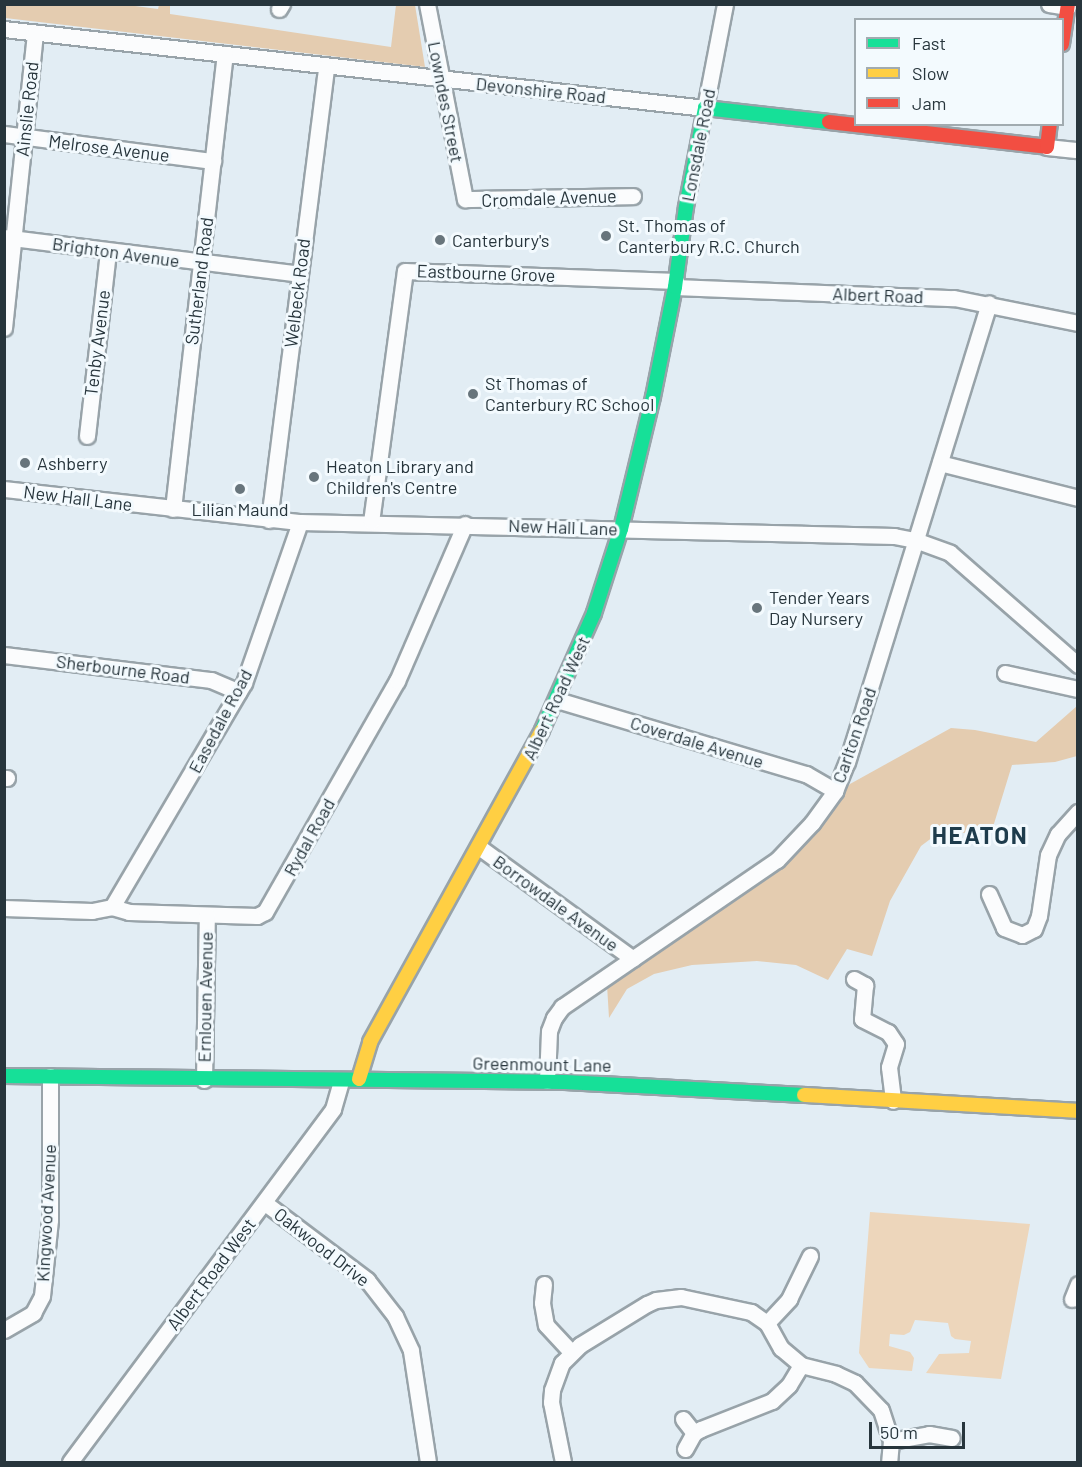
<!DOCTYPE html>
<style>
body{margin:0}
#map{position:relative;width:1082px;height:1467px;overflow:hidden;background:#e2edf4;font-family:Barlow,sans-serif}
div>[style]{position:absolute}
.green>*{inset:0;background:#edd6bb}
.forest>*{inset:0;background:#e4ccb0}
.roads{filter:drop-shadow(2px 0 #98a3a9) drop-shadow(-2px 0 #98a3a9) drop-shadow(0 2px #98a3a9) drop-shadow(0 -2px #98a3a9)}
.street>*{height:15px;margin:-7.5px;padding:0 7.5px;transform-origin:7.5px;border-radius:7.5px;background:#fbfcfd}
.fast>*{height:14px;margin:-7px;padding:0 7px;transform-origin:7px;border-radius:7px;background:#16e098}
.slow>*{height:14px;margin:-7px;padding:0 7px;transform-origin:7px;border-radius:7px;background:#ffcf43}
.jam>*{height:14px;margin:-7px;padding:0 7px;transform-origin:7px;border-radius:7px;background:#f24e42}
.dots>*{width:16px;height:16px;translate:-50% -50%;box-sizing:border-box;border:3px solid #f3fafe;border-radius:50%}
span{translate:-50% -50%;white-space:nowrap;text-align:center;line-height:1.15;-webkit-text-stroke:6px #f3fafe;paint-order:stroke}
.street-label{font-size:18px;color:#27353c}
.poi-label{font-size:18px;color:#27353c}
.left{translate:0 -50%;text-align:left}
.district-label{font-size:24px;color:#1e3c4c;font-weight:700;letter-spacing:1.5px}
.frame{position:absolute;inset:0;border:6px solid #27353c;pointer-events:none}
.legend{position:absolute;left:854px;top:18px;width:210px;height:108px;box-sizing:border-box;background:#f3fafe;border:2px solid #a1abb0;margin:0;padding:8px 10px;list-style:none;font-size:18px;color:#27353c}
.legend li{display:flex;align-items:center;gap:12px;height:30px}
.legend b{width:30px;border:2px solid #a1abb0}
.scale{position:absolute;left:869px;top:1422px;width:96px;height:27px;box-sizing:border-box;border:3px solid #27353c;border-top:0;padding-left:8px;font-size:18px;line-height:21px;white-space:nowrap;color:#27353c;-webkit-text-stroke:4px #f3fafe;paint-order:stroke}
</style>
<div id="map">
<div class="green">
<div style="clip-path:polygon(870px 1212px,1030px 1224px,1001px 1379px,926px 1373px,939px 1354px,969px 1353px,971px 1341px,955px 1339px,951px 1336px,948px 1323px,915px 1320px,910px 1332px,904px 1335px,890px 1334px,889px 1346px,910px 1352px,914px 1358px,912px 1371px,869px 1368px,859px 1353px)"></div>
</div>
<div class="forest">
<div style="clip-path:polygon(120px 4px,158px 9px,159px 5px,170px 5px,170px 14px,391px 47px,396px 5px,415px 5px,425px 67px,5px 18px,5px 5px)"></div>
<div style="clip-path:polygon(1077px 706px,1077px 756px,1055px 762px,1012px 765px,993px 827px,982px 824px,964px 833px,945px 828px,921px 846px,890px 901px,872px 956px,847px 949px,828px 980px,796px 965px,757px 961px,692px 965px,654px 974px,627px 989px,609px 1018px,607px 985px,813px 831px,850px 784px,951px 728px,975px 730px,1036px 742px)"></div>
</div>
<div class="roads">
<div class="street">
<div style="left:427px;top:4px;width:199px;rotate:79deg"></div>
<div style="left:465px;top:199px;width:168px;rotate:-1deg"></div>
<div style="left:1049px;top:4px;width:19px;rotate:9deg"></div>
<div style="left:279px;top:9px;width:6px;rotate:-59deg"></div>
<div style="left:4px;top:29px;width:705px;rotate:6.43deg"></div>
<div style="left:705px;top:108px;width:106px;rotate:-79.1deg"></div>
<div style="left:4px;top:134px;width:211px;rotate:7.4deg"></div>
<div style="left:1047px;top:147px;width:31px;rotate:6deg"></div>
<div style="left:4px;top:237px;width:298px;rotate:7.1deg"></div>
<div style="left:675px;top:287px;width:279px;rotate:2.3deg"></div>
<div style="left:954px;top:298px;width:126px;rotate:11.4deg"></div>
<div style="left:4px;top:328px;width:297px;rotate:-84deg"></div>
<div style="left:87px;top:436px;width:186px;rotate:-83.5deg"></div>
<div style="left:940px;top:463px;width:142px;rotate:14.2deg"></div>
<div style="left:4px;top:489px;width:298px;rotate:6.4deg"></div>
<div style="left:300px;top:522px;width:594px;rotate:1.35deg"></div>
<div style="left:894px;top:536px;width:21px;rotate:11deg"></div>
<div style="left:915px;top:540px;width:37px;rotate:20deg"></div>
<div style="left:950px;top:553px;width:170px;rotate:41.2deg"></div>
<div style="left:173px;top:509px;width:458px;rotate:-83.5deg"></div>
<div style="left:269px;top:520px;width:458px;rotate:-82.8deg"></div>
<div style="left:371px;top:522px;width:253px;rotate:-82.3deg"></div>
<div style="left:405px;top:271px;width:271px;rotate:2.1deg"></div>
<div style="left:4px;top:655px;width:209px;rotate:6.9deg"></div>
<div style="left:211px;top:680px;width:30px;rotate:23deg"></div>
<div style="left:1005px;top:673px;width:75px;rotate:12.4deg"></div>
<div style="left:557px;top:700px;width:260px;rotate:16.6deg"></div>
<div style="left:806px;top:774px;width:34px;rotate:30deg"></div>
<div style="left:4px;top:778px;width:3px"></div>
<div style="left:479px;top:847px;width:190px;rotate:36deg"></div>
<div style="left:989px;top:894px;width:37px;rotate:66deg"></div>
<div style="left:1004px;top:928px;width:19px;rotate:21deg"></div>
<div style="left:1022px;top:935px;width:13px;rotate:-27deg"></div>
<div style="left:1034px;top:929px;width:14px;rotate:-69deg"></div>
<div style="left:1039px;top:916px;width:62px;rotate:-81.6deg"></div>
<div style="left:1048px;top:855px;width:23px;rotate:-65deg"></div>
<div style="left:1058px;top:834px;width:30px;rotate:-48deg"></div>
<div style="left:112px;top:907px;width:260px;rotate:-59.5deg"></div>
<div style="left:244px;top:683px;width:170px;rotate:-70.8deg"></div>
<div style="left:4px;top:908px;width:88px;rotate:2deg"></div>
<div style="left:92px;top:911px;width:20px;rotate:-11deg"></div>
<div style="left:112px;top:907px;width:18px;rotate:16deg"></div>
<div style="left:129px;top:912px;width:128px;rotate:1.8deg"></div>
<div style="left:257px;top:916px;width:9px;rotate:-27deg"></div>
<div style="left:265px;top:912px;width:266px;rotate:-60.3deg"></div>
<div style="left:397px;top:681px;width:171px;rotate:-66.6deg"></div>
<div style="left:854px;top:979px;width:13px;rotate:29deg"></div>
<div style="left:865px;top:985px;width:34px;rotate:95deg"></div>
<div style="left:862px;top:1019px;width:29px;rotate:27deg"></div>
<div style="left:888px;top:1032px;width:14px;rotate:56deg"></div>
<div style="left:896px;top:1044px;width:24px;rotate:107deg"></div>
<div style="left:889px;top:1067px;width:34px;rotate:83deg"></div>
<div style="left:204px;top:1080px;width:165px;rotate:-89deg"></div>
<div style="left:547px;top:1081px;width:50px;rotate:-87.7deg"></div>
<div style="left:549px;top:1031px;width:14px;rotate:-69deg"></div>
<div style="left:554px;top:1018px;width:14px;rotate:-54deg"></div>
<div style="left:562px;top:1007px;width:260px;rotate:-34.4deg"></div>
<div style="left:777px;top:860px;width:51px;rotate:-46.6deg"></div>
<div style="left:812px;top:823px;width:39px;rotate:-54deg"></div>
<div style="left:835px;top:791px;width:31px;rotate:-68deg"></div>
<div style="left:847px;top:762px;width:480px;rotate:-72.8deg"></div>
<div style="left:265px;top:1203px;width:128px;rotate:37deg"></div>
<div style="left:367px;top:1280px;width:46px;rotate:52.1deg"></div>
<div style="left:395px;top:1316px;width:38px;rotate:65deg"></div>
<div style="left:411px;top:1351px;width:112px;rotate:81.3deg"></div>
<div style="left:544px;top:1284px;width:19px;rotate:96deg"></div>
<div style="left:542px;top:1303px;width:22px;rotate:80deg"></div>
<div style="left:546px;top:1325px;width:37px;rotate:47deg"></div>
<div style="left:1072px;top:1299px;width:16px;rotate:-68deg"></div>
<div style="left:767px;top:1323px;width:33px;rotate:-47deg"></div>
<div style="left:789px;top:1299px;width:48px;rotate:-64deg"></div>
<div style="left:4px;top:1330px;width:34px;rotate:-30deg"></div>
<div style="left:33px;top:1313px;width:19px;rotate:-62deg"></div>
<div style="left:42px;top:1296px;width:76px;rotate:-84deg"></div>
<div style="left:50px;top:1220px;width:144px;rotate:-90deg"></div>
<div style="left:683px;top:1419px;width:18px;rotate:52deg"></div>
<div style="left:891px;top:1441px;width:39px;rotate:-10deg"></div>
<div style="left:929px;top:1434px;width:23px;rotate:10deg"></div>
<div style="left:685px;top:1449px;width:18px;rotate:-61deg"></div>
<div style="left:694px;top:1433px;width:8px;rotate:-30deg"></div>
<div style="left:701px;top:1429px;width:76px;rotate:-21.5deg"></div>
<div style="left:772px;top:1401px;width:23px;rotate:-43deg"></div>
<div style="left:789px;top:1385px;width:23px;rotate:-59deg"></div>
<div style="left:70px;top:1462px;width:440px;rotate:-53.3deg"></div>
<div style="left:333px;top:1109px;width:29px;rotate:-74deg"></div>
<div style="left:563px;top:1462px;width:61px;rotate:-101.3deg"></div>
<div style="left:551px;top:1402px;width:12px;rotate:-85deg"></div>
<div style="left:552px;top:1390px;width:29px;rotate:-70deg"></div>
<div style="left:562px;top:1363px;width:25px;rotate:-45deg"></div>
<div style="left:580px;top:1345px;width:79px;rotate:-31.5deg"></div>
<div style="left:647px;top:1304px;width:10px;rotate:-24deg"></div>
<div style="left:656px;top:1300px;width:25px;rotate:-7deg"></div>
<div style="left:681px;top:1297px;width:72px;rotate:12.1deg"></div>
<div style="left:751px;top:1312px;width:19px;rotate:35deg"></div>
<div style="left:767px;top:1323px;width:29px;rotate:61deg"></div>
<div style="left:781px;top:1348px;width:26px;rotate:40deg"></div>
<div style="left:801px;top:1365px;width:36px;rotate:14deg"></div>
<div style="left:836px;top:1374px;width:21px;rotate:25deg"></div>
<div style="left:855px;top:1383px;width:37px;rotate:46deg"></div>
<div style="left:881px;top:1410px;width:33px;rotate:72deg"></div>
<div style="left:891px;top:1441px;width:21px;rotate:95deg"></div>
</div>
<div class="fast">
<div style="left:542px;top:730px;width:128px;rotate:-66deg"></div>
<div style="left:594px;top:613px;width:88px;rotate:-72.2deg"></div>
<div style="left:621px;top:529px;width:136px;rotate:-76.4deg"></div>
<div style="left:653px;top:397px;width:112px;rotate:-78.7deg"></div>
<div style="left:675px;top:287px;width:81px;rotate:-82.2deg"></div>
<div style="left:686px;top:207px;width:101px;rotate:-79.1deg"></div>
<div style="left:705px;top:108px;width:125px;rotate:6.4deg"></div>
<div style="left:4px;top:1076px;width:561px;rotate:0.61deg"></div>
<div style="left:565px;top:1082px;width:239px;rotate:3.1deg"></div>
</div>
<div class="slow">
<div style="left:359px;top:1079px;width:39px;rotate:-73deg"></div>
<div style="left:370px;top:1042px;width:356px;rotate:-61.1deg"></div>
<div style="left:804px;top:1095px;width:274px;rotate:3.3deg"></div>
</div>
<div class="jam">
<div style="left:1062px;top:44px;width:40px;rotate:-81.5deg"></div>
<div style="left:829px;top:122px;width:219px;rotate:6.5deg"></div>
<div style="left:1047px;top:147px;width:23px;rotate:-83deg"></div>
</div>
</div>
<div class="dots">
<div style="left:606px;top:236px;background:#68757c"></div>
<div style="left:440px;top:240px;background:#68757c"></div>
<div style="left:473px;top:394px;background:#68757c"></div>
<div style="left:25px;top:463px;background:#68757c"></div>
<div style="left:314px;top:477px;background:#68757c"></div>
<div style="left:240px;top:489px;background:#68757c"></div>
<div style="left:757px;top:608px;background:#68757c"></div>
</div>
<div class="street-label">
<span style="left:541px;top:90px;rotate:6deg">Devonshire Road</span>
<span style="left:446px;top:102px;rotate:79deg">Lowndes Street</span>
<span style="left:27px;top:109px;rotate:-84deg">Ainslie Road</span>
<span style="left:698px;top:145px;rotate:-79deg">Lonsdale Road</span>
<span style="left:109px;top:148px;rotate:7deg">Melrose Avenue</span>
<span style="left:549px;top:198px;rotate:-2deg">Cromdale Avenue</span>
<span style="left:116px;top:252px;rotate:8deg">Brighton Avenue</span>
<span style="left:486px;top:273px;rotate:2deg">Eastbourne Grove</span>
<span style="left:199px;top:281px;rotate:-83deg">Sutherland Road</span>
<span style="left:297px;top:293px;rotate:-83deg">Welbeck Road</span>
<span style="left:878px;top:295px;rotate:2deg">Albert Road</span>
<span style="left:97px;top:343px;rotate:-83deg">Tenby Avenue</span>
<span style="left:78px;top:498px;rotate:7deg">New Hall Lane</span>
<span style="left:563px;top:527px;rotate:2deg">New Hall Lane</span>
<span style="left:123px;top:669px;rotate:7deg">Sherbourne Road</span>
<span style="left:556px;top:698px;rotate:-65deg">Albert Road West</span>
<span style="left:220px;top:721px;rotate:-62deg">Easedale Road</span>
<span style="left:854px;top:735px;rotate:-71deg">Carlton Road</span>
<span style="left:697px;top:742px;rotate:17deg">Coverdale Avenue</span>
<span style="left:309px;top:837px;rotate:-61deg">Rydal Road</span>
<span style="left:556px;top:903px;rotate:36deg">Borrowdale Avenue</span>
<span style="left:205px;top:997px;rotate:-89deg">Ernlouen Avenue</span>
<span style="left:542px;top:1064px;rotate:1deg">Greenmount Lane</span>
<span style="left:46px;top:1213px;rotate:-87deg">Kingwood Avenue</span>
<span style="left:322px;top:1247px;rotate:38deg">Oakwood Drive</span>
<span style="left:211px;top:1274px;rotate:-53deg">Albert Road West</span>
</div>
<div class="poi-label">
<span class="left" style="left:618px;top:236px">St. Thomas of<br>Canterbury R.C. Church</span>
<span class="left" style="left:452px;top:240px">Canterbury's</span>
<span class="left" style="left:485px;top:394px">St Thomas of<br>Canterbury RC School</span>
<span class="left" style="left:37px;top:463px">Ashberry</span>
<span class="left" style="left:326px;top:477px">Heaton Library and<br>Children's Centre</span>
<span style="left:240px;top:509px">Lilian Maund</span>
<span class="left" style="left:769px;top:608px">Tender Years<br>Day Nursery</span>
</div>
<div class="district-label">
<span style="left:980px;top:835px">HEATON</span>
</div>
<div class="frame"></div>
<ul class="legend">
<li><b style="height:8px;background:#16e098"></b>Fast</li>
<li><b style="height:8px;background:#ffcf43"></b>Slow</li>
<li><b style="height:8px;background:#f24e42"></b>Jam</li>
</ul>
<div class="scale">50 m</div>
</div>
